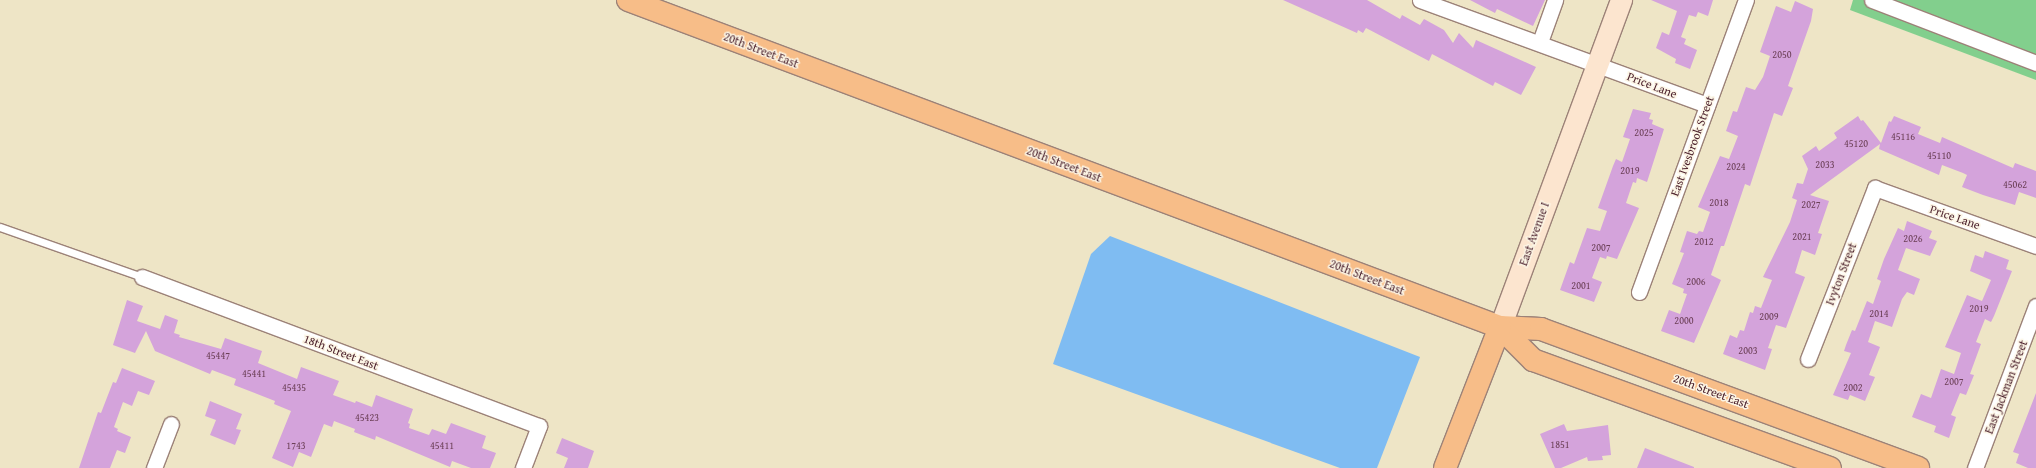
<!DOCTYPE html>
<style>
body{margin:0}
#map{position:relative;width:2036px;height:468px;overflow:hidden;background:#eee5c6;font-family:"Gentium Book Plus",serif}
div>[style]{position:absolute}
.green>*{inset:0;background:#82cf8d}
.water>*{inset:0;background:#7fbcf2}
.building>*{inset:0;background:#d4a3db}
.roads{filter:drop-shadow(1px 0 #9c8278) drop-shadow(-1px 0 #9c8278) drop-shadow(0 1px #9c8278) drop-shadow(0 -1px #9c8278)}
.lane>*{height:7px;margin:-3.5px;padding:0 3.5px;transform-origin:3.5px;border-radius:3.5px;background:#fff}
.street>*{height:15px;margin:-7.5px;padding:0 7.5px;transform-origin:7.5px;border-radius:7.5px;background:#fff}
.secondary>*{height:21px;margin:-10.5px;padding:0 10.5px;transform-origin:10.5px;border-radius:10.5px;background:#fce5cf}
.primary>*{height:22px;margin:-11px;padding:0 11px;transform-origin:11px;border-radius:11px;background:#f7bd88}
span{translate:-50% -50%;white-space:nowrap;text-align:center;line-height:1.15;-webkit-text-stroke:3px #fcf5e5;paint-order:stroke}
.number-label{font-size:10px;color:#6c4057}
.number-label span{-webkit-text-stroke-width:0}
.street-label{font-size:12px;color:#4a1f2b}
</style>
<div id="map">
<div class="green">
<div style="clip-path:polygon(1853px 0,2036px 0,2036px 80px,1850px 10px)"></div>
</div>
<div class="water">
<div style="clip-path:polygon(1110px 236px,1420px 357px,1377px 468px,1340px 468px,1053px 364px,1091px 254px)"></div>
</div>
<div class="building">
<div style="clip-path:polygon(1283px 0,1367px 0,1400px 19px,1402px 15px,1420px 25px,1424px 19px,1444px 30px,1453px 43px,1459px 33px,1473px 48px,1476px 40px,1536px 67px,1521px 95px,1495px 82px,1493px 86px,1432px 54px,1429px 61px,1366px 28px,1363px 33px,1358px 30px,1357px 33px)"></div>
<div style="clip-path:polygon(1470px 0,1545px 0,1533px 26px,1497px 9px,1495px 13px)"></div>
<div style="clip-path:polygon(1651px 0,1713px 0,1708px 16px,1698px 12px,1696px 17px,1689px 15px,1681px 37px,1686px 39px,1684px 44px,1697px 50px,1690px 69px,1675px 63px,1676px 59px,1656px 48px,1662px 32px,1669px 35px,1677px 11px)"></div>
<div style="clip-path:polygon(1795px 1px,1813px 9px,1811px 21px,1788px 86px,1793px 88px,1782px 116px,1774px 113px,1750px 186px,1745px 184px,1724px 246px,1721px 246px,1711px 275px,1721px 280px,1694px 343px,1661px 331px,1669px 310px,1680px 314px,1687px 294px,1683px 293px,1684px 289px,1672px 284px,1684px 253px,1680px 252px,1687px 231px,1697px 234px,1699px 231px,1703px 232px,1710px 212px,1698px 207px,1720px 156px,1729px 159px,1738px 136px,1726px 131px,1733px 111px,1737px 112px,1746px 87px,1755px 90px,1763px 77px,1770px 56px,1760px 52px,1776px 6px,1791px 12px)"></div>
<div style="clip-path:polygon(1633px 109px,1651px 113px,1649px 119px,1653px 120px,1652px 124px,1664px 129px,1647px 182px,1637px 178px,1636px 183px,1633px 182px,1626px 203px,1639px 208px,1617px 259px,1607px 256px,1606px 259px,1600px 257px,1592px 278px,1602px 282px,1594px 302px,1560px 290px,1570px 262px,1574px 264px,1587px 228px,1600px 231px,1607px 211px,1598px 208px,1613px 166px,1616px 159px,1622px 162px,1630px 139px,1623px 137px)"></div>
<div style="clip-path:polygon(1858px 116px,1861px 121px,1863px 120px,1881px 143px,1889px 121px,1891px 122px,1894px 116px,1921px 127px,1918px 134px,1940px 143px,1942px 137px,2013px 168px,2015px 163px,2036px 171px,2036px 198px,2019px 192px,2015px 205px,1983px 195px,1962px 187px,1967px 175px,1963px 173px,1942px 165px,1939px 175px,1879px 149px,1880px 144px,1810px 195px,1829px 201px,1818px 233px,1822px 234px,1815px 255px,1802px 250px,1795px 273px,1805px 277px,1786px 328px,1776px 325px,1768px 348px,1772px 349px,1765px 370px,1723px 354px,1730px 335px,1737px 338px,1740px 330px,1744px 331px,1750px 312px,1753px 313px,1755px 306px,1761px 308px,1772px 280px,1763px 277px,1790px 222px,1797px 200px,1792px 198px,1797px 183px,1803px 184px,1808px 169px,1802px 156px,1816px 146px,1819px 151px,1837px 138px,1834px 133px)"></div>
<div style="clip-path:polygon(1907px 221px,1932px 231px,1929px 238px,1937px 241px,1930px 256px,1906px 248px,1898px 270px,1920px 279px,1914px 295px,1907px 292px,1902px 299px,1892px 327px,1875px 321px,1868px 342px,1880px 347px,1869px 375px,1875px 377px,1865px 401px,1850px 395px,1848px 400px,1833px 395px,1851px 353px,1844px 351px,1846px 345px,1852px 330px,1855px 331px,1867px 301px,1873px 304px,1881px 281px,1877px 279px,1884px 259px,1898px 228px,1904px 231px)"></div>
<div style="clip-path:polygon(1985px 251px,2009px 260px,2006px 269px,2012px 271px,1994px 316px,1991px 322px,1985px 319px,1976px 342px,1981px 344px,1970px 374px,1974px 375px,1966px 395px,1960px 393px,1951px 415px,1956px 417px,1949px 438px,1934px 432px,1936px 426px,1912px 417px,1921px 394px,1931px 398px,1941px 369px,1954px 374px,1961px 353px,1945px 347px,1967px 295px,1982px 301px,1991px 280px,1970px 271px,1975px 255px,1983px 258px)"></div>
<div style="clip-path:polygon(127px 300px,143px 306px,137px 321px,160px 329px,165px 315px,178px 320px,174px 333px,180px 335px,179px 337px,221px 349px,225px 338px,262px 351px,258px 363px,297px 379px,301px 367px,339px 381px,333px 395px,355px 403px,356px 401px,372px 407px,376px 395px,413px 409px,408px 423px,410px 424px,409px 428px,429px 435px,432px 429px,446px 434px,451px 423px,486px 436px,482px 448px,496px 453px,490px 468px,471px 468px,452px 461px,450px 467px,376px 436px,375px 440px,354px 432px,355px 429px,334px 421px,332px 427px,324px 424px,311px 457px,299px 452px,293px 467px,272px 458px,291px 411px,274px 404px,275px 401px,234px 385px,236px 379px,212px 370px,210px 374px,155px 351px,146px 331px,135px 353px,113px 345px)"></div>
<div style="clip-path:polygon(122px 368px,155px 381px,149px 395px,138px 391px,132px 406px,123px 402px,114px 427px,118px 429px,117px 431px,131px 437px,125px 453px,117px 450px,110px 468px,79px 468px,98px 412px,101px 413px,113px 382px,116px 383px)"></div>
<div style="clip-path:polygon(2036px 393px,2036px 468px,2028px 468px,2016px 463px,2019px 454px,2013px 452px)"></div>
<div style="clip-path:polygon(210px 401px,242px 414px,236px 429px,241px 430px,235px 445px,210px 435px,216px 420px,205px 416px)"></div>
<div style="clip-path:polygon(1564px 424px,1567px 431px,1608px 425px,1611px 455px,1602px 456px,1603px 460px,1588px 461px,1587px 457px,1561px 468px,1555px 468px,1540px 434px)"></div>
<div style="clip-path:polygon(562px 438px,594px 451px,588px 468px,564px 468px,568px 458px,556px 453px)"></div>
<div style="clip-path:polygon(1645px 448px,1694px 467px,1694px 468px,1637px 468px)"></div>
</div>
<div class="roads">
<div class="lane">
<div style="left:0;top:227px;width:151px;rotate:19.4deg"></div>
</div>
<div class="street">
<div style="left:1420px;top:0;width:306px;rotate:20.1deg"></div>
<div style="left:1872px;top:0;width:176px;rotate:21deg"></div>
<div style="left:1540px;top:42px;width:45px;rotate:-70.3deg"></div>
<div style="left:142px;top:277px;width:424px;rotate:20.6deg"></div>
<div style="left:539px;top:426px;width:45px;rotate:110.9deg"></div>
<div style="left:1639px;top:292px;width:311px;rotate:-69.9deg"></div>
<div style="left:1808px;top:359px;width:184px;rotate:-68.6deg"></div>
<div style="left:1875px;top:188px;width:171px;rotate:19.8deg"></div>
<div style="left:154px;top:468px;width:47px;rotate:-68.9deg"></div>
<div style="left:1975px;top:468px;width:173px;rotate:-69.4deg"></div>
</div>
<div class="secondary">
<div style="left:1500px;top:327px;width:349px;rotate:-69.7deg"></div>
</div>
<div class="primary">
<div style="left:628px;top:0;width:931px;rotate:20.56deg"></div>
<div style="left:1500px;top:327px;width:41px;rotate:2.8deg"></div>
<div style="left:1541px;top:329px;width:402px;rotate:20.2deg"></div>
<div style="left:1500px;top:327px;width:47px;rotate:45deg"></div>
<div style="left:1533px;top:360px;width:316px;rotate:20deg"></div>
<div style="left:1445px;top:468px;width:151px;rotate:-68.7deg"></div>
</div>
</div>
<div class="number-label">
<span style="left:1782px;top:55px">2050</span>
<span style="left:1644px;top:133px">2025</span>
<span style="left:1903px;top:137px">45116</span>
<span style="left:1856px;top:144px">45120</span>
<span style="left:1939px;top:156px">45110</span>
<span style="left:1825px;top:165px">2033</span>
<span style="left:1736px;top:167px">2024</span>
<span style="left:1630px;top:171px">2019</span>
<span style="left:2015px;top:185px">45062</span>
<span style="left:1719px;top:203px">2018</span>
<span style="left:1811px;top:205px">2027</span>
<span style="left:1802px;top:237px">2021</span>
<span style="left:1913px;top:239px">2026</span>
<span style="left:1704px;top:242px">2012</span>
<span style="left:1601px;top:248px">2007</span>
<span style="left:1696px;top:282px">2006</span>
<span style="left:1581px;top:286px">2001</span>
<span style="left:1979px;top:309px">2019</span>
<span style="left:1879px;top:314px">2014</span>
<span style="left:1769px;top:317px">2009</span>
<span style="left:1684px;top:321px">2000</span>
<span style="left:1748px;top:351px">2003</span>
<span style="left:218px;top:356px">45447</span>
<span style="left:254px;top:374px">45441</span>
<span style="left:1954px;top:382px">2007</span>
<span style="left:294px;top:388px">45435</span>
<span style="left:1853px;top:388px">2002</span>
<span style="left:367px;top:418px">45423</span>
<span style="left:1560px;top:445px">1851</span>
<span style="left:296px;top:446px">1743</span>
<span style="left:442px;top:446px">45411</span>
</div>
<div class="street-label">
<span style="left:761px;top:50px;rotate:21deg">20th Street East</span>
<span style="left:1652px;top:85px;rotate:21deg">Price Lane</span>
<span style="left:1692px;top:146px;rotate:-70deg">East Ivesbrook Street</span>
<span style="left:1064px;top:164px;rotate:21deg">20th Street East</span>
<span style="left:1955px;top:217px;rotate:19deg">Price Lane</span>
<span style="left:1534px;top:234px;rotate:-70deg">East Avenue I</span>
<span style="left:1841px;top:274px;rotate:-69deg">Ivyton Street</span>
<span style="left:1367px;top:277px;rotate:21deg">20th Street East</span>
<span style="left:341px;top:352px;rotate:21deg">18th Street East</span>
<span style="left:2006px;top:387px;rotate:-69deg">East Jackman Street</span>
<span style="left:1711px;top:391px;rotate:20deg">20th Street East</span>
</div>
</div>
